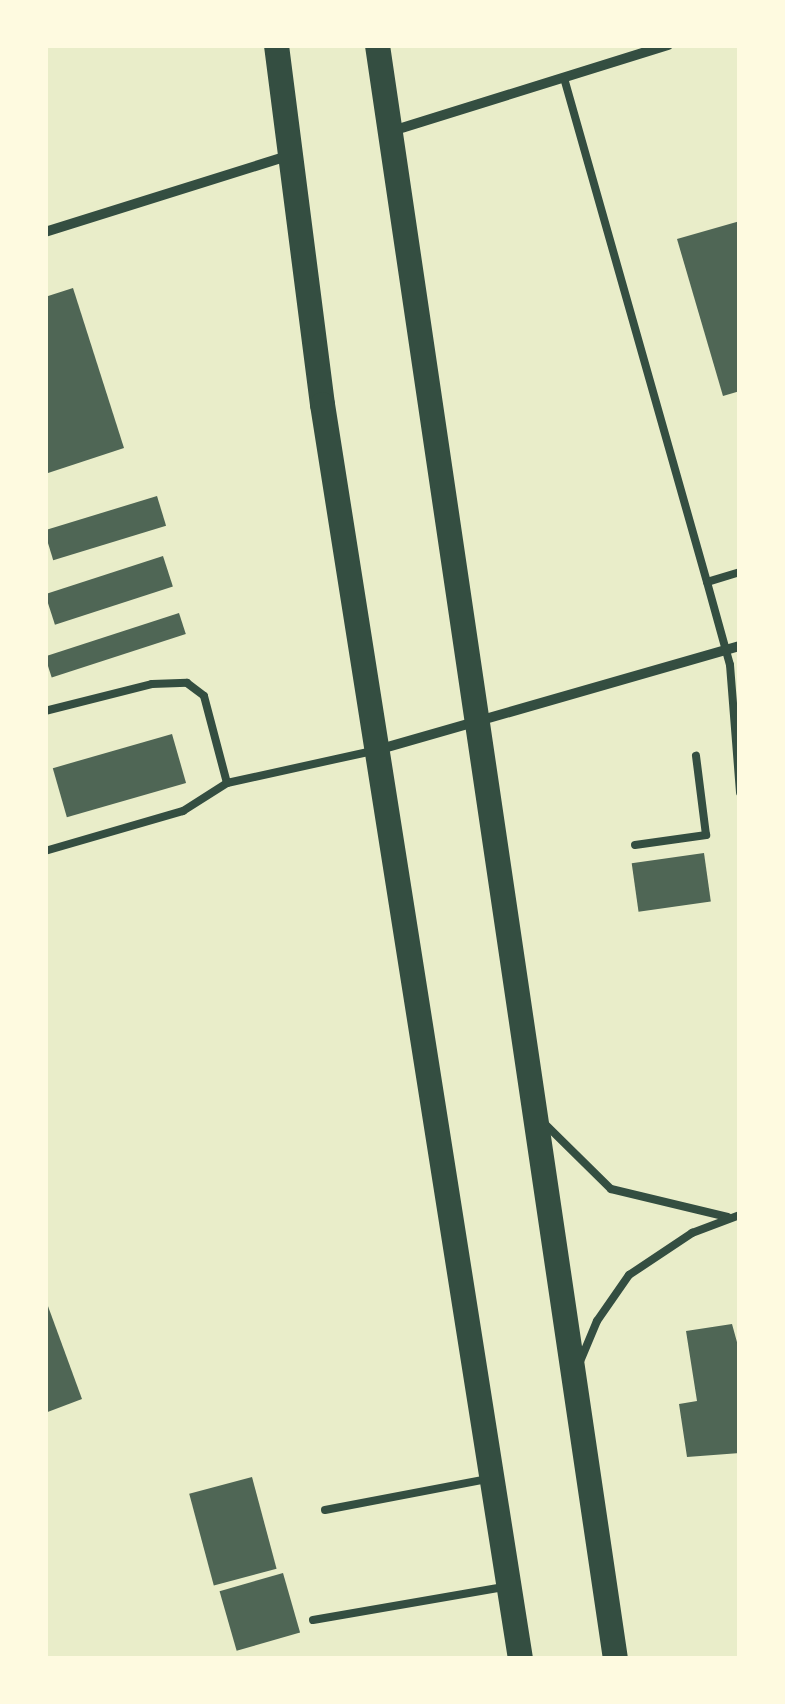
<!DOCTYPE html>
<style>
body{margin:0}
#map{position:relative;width:785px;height:1704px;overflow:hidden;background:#e9edc9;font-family:"Asap Condensed",sans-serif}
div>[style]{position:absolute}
.building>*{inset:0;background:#4f6655;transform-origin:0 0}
.service>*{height:8px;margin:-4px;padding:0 4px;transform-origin:4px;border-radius:4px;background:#344e41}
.minor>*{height:10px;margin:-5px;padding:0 5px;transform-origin:5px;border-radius:5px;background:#344e41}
.trunk>*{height:25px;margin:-12.5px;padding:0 12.5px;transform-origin:12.5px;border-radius:12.5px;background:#344e41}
span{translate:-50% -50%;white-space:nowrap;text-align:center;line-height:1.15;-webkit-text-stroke:8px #fefae0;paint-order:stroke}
.frame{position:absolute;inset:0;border:48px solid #fefae0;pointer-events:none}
</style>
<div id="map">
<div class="building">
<div style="clip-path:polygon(740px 221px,740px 391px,723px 396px,677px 239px)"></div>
<div style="clip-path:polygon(73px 288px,124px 448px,45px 474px,45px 297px)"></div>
<div style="left:157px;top:496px;width:31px;height:118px;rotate:73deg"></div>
<div style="left:163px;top:556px;width:32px;height:124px;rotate:72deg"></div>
<div style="left:179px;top:613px;width:22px;height:141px;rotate:72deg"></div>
<div style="left:172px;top:734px;width:51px;height:124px;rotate:74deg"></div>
<div style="left:704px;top:853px;width:49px;height:73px;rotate:82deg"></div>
<div style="clip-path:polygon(45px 1298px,82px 1399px,45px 1413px)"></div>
<div style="clip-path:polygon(732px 1324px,740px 1353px,740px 1453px,687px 1457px,679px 1404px,697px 1401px,686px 1331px)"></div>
<div style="left:252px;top:1477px;width:95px;height:65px;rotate:75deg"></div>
<div style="left:283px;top:1573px;width:62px;height:66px;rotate:74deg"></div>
</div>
<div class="service">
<div style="left:564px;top:78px;width:524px;rotate:74.16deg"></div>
<div style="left:740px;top:572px;width:34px;rotate:163deg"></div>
<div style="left:707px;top:582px;width:86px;rotate:74.5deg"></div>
<div style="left:730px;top:665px;width:128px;rotate:85.5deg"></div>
<div style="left:45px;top:711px;width:110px;rotate:-14.2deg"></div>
<div style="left:152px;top:684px;width:35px;rotate:-2deg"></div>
<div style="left:187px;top:683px;width:21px;rotate:37deg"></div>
<div style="left:204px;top:696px;width:90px;rotate:75.2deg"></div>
<div style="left:635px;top:845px;width:72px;rotate:-8deg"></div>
<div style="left:706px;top:835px;width:80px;rotate:-97.2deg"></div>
<div style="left:45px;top:851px;width:144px;rotate:-16.2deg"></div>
<div style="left:183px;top:811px;width:52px;rotate:-32.5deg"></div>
<div style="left:227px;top:783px;width:148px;rotate:-12.4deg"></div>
<div style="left:544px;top:1123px;width:94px;rotate:44.6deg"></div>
<div style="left:611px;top:1189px;width:120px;rotate:13.5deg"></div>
<div style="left:579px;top:1364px;width:47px;rotate:-67.3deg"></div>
<div style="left:597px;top:1321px;width:56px;rotate:-55.2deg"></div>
<div style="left:629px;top:1275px;width:76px;rotate:-33.7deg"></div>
<div style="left:692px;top:1233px;width:51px;rotate:-20.6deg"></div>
<div style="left:325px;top:1510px;width:166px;rotate:-10.8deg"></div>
<div style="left:313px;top:1620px;width:195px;rotate:-9.8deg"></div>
</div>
<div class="minor">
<div style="left:392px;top:131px;width:289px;rotate:-17.3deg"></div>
<div style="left:45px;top:232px;width:254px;rotate:-17.4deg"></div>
<div style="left:377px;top:750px;width:378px;rotate:-16deg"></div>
</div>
<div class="trunk">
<div style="left:276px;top:45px;width:362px;rotate:82.7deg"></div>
<div style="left:322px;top:404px;width:1271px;rotate:81.03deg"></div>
<div style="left:377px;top:45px;width:1631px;rotate:81.61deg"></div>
</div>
<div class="frame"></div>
</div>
